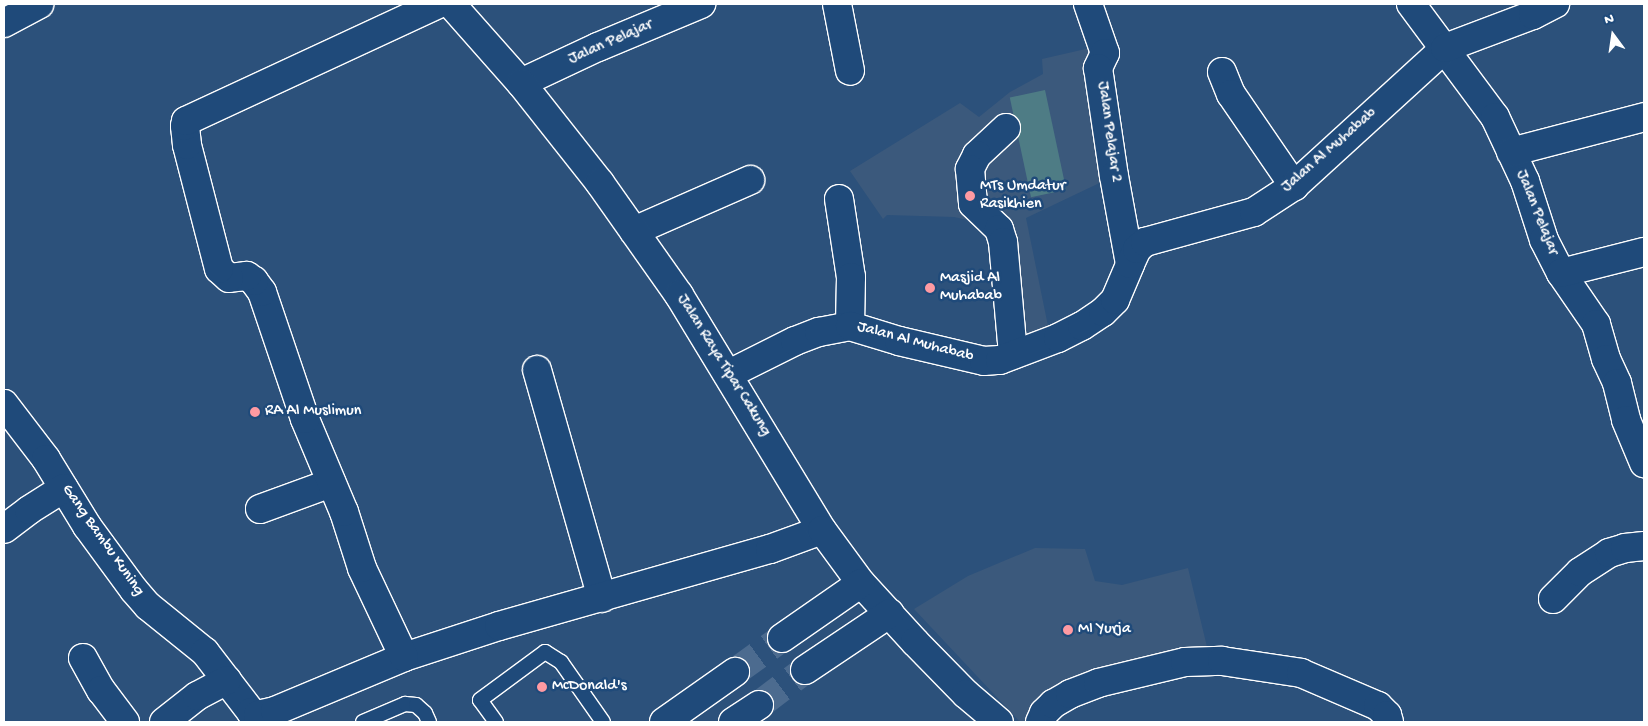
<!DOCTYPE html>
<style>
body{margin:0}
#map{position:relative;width:1648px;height:726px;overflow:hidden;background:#2c517b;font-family:"Gochi Hand",sans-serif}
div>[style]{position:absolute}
.built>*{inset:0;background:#3b597c}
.green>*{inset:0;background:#4e7c85;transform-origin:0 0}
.tertiary-tunnel>*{height:28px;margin-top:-14px;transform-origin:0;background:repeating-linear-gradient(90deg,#4c6b8f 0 28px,transparent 0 42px)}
.roads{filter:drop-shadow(1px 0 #fff) drop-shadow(-1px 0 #fff) drop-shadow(0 1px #fff) drop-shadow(0 -1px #fff)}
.service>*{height:14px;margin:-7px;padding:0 7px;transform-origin:7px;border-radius:7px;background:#1f4a7a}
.minor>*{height:28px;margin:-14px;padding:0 14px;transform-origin:14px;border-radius:14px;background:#1f4a7a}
.tertiary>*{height:28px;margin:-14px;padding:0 14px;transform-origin:14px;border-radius:14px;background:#1f4a7a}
.dots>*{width:14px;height:14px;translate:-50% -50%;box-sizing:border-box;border:2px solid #1f4a7a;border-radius:50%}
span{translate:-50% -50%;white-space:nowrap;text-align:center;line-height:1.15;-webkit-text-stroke:5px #1f4a7a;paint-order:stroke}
.street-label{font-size:16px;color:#fff}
.poi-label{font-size:16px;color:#fff}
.left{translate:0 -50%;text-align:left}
.frame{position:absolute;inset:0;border:5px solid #fff;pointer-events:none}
.north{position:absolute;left:1588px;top:10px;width:50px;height:50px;-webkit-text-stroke:4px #1f4a7a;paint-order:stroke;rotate:346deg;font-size:14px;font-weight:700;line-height:20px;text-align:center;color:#fff}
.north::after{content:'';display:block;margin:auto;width:18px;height:22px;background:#fff;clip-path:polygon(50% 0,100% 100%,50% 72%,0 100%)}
</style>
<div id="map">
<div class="built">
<div style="clip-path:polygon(1090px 48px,1112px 177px,1026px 218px,1048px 326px,1002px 347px,991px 225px,954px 217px,887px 215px,883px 219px,850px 171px,960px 103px,979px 117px,1010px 92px,1043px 74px,1042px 59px)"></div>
<div style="clip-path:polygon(1035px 548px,1085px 549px,1095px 581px,1122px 585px,1188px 568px,1208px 651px,1070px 686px,1026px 722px,1020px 722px,914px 609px,968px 576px)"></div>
</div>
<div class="green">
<div style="left:1045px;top:90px;width:102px;height:36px;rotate:78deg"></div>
</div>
<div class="tertiary-tunnel">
<div style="left:735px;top:672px;width:58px;rotate:-35.9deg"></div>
<div style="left:759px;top:705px;width:58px;rotate:-37.3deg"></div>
</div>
<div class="roads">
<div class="service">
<div style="left:363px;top:722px;width:46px;rotate:-23.2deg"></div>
<div style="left:405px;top:704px;width:11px;rotate:5deg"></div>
<div style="left:416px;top:705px;width:12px;rotate:42deg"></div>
<div style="left:425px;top:713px;width:10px;rotate:66deg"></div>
<div style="left:496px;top:722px;width:27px;rotate:-126deg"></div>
<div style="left:480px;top:700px;width:81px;rotate:-36.4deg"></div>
<div style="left:545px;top:652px;width:19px;rotate:32deg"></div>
<div style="left:561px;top:662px;width:73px;rotate:55deg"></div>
</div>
<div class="minor">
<div style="left:837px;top:4px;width:68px;rotate:79deg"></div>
<div style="left:1088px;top:4px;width:52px;rotate:70.9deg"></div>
<div style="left:1105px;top:53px;width:17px;rotate:115deg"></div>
<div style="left:1098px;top:68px;width:109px;rotate:81.6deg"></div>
<div style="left:1114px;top:176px;width:89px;rotate:79.7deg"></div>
<div style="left:1411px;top:4px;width:141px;rotate:53.4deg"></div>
<div style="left:1495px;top:117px;width:71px;rotate:64.9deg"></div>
<div style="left:1525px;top:181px;width:62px;rotate:72.1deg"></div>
<div style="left:1544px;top:240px;width:37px;rotate:63deg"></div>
<div style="left:1561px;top:273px;width:62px;rotate:55.5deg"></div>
<div style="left:1596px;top:324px;width:36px;rotate:74deg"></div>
<div style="left:1606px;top:359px;width:26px;rotate:65deg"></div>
<div style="left:1617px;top:383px;width:38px;rotate:76deg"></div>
<div style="left:1626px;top:420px;width:47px;rotate:67.3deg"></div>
<div style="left:4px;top:23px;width:40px;rotate:-28deg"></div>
<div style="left:1222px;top:72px;width:24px;rotate:68deg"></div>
<div style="left:1231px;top:94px;width:112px;rotate:55.6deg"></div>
<div style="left:521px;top:83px;width:85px;rotate:-25.1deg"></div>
<div style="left:598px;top:47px;width:112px;rotate:-22.7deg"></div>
<div style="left:1006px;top:128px;width:40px;rotate:137deg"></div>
<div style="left:977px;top:155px;width:16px;rotate:117deg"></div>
<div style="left:970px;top:169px;width:35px;rotate:85deg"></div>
<div style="left:973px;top:204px;width:36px;rotate:44deg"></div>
<div style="left:999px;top:229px;width:14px;rotate:73deg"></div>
<div style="left:1003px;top:242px;width:113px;rotate:84.9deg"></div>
<div style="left:1511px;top:152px;width:138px;rotate:-14.7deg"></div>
<div style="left:839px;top:199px;width:79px;rotate:81.3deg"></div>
<div style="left:851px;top:277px;width:49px;rotate:91.2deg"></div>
<div style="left:634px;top:231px;width:127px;rotate:-23.7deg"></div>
<div style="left:1561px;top:273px;width:86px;rotate:-14.2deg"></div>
<div style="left:537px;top:370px;width:237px;rotate:74.1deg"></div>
<div style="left:729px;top:374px;width:74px;rotate:-26.6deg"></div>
<div style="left:795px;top:341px;width:26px;rotate:-21deg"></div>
<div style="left:819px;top:332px;width:32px;rotate:-11deg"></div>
<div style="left:850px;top:326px;width:51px;rotate:17deg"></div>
<div style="left:899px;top:341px;width:87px;rotate:13.2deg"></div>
<div style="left:984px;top:361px;width:16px;rotate:-4deg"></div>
<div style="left:1000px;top:360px;width:62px;rotate:-20.8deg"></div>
<div style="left:1058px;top:338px;width:27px;rotate:-27deg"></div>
<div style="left:1082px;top:326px;width:25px;rotate:-34deg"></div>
<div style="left:1103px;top:312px;width:17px;rotate:-45deg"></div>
<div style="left:1115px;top:300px;width:39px;rotate:-67deg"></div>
<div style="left:1130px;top:264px;width:17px;rotate:-65deg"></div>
<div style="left:1137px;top:249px;width:11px;rotate:-41deg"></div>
<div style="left:1145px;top:242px;width:113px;rotate:-15.4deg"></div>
<div style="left:1254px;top:212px;width:48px;rotate:-33deg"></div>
<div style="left:1294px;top:186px;width:205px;rotate:-42.4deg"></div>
<div style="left:1445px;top:48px;width:94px;rotate:-20.6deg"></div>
<div style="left:1533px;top:15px;width:25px;rotate:-27deg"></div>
<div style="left:4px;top:404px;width:69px;rotate:52.6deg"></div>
<div style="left:46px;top:459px;width:79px;rotate:58.5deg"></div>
<div style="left:87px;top:526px;width:79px;rotate:53.7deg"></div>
<div style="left:134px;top:590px;width:21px;rotate:49deg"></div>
<div style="left:148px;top:606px;width:73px;rotate:38.9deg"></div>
<div style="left:205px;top:652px;width:76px;rotate:52.5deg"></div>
<div style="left:251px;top:712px;width:8px;rotate:23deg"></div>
<div style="left:258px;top:715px;width:17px;rotate:-13deg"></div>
<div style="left:275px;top:711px;width:140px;rotate:-22.7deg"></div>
<div style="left:404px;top:657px;width:100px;rotate:-18.1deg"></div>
<div style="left:499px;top:626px;width:282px;rotate:-15.9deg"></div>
<div style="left:770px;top:549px;width:55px;rotate:-20.1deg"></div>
<div style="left:260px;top:509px;width:76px;rotate:-20.1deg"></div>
<div style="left:4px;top:529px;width:31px;rotate:-37deg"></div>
<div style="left:29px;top:510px;width:41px;rotate:-32.2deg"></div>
<div style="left:1553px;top:599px;width:38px;rotate:-45deg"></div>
<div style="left:1580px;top:572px;width:35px;rotate:-33deg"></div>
<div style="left:1609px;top:553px;width:17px;rotate:-17deg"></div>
<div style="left:1625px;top:548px;width:19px;rotate:-6deg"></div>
<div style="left:404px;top:657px;width:98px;rotate:-115.3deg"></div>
<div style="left:362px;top:568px;width:59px;rotate:-107.8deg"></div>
<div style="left:344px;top:512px;width:101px;rotate:-112.8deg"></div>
<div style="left:305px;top:419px;width:134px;rotate:-108.7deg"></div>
<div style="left:262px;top:292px;width:14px;rotate:-126deg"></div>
<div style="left:254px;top:281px;width:9px;rotate:-144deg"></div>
<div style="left:247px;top:276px;width:18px;rotate:174deg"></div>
<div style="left:229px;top:278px;width:13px;rotate:-138deg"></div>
<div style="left:219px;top:269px;width:128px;rotate:-104.5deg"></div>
<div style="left:187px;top:145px;width:19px;rotate:-96deg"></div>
<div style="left:185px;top:126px;width:5px;rotate:-79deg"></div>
<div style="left:186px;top:121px;width:278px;rotate:-24.9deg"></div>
<div style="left:83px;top:658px;width:37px;rotate:61deg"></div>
<div style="left:101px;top:690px;width:40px;rotate:53deg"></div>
<div style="left:164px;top:722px;width:42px;rotate:-38.2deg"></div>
<div style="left:197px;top:696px;width:34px;rotate:-28deg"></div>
<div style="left:1040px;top:722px;width:10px;rotate:-66deg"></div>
<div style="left:1044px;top:713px;width:13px;rotate:-45deg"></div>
<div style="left:1053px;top:704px;width:20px;rotate:-30deg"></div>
<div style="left:1070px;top:694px;width:30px;rotate:-21deg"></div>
<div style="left:1098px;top:683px;width:89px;rotate:-13.6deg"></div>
<div style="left:1185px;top:662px;width:37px;rotate:-2deg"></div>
<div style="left:1222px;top:661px;width:80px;rotate:8.6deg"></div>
<div style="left:1301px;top:673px;width:84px;rotate:23.2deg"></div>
<div style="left:1378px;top:706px;width:13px;rotate:45deg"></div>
<div style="left:1387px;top:715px;width:7px;rotate:74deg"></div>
</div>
<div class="tertiary">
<div style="left:451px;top:4px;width:106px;rotate:48.5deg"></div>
<div style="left:521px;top:83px;width:127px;rotate:51.7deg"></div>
<div style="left:600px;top:183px;width:137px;rotate:54.8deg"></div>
<div style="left:679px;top:295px;width:275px;rotate:58.7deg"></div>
<div style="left:822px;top:530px;width:66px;rotate:53.7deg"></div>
<div style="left:861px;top:583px;width:80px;rotate:47.5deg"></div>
<div style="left:915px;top:642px;width:73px;rotate:45.6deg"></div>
<div style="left:966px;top:694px;width:43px;rotate:40.3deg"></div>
<div style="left:782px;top:638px;width:96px;rotate:-34.8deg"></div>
<div style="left:805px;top:670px;width:102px;rotate:-33.8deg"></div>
<div style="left:664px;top:722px;width:87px;rotate:-35.2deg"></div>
<div style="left:733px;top:722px;width:31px;rotate:-33deg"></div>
</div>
</div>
<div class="dots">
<div style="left:970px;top:196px;background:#ff9aa2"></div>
<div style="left:930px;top:288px;background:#ff9aa2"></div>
<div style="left:255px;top:412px;background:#ff9aa2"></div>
<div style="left:1068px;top:630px;background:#ff9aa2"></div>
<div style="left:542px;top:687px;background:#ff9aa2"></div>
</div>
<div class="street-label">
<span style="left:611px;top:43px;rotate:-24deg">Jalan Pelajar</span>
<span style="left:1108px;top:132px;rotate:82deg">Jalan Pelajar 2</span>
<span style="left:1330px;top:151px;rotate:-41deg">Jalan Al Muhabab</span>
<span style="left:1536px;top:213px;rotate:68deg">Jalan Pelajar</span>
<span style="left:915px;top:343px;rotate:15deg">Jalan Al Muhabab</span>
<span style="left:723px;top:366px;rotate:58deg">Jalan Raya Tipar Cakung</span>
<span style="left:102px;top:541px;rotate:55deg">Gang Bambu Kuning</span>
</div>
<div class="poi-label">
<span class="left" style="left:980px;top:196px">MTs Umdatur<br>Rasikhien</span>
<span class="left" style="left:940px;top:288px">Masjid Al<br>Muhabab</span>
<span class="left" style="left:265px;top:412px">RA Al Muslimun</span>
<span class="left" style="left:1078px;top:630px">MI Yurja</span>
<span class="left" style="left:552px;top:687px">McDonald's</span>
</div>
<div class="frame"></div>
<div class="north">N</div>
</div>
